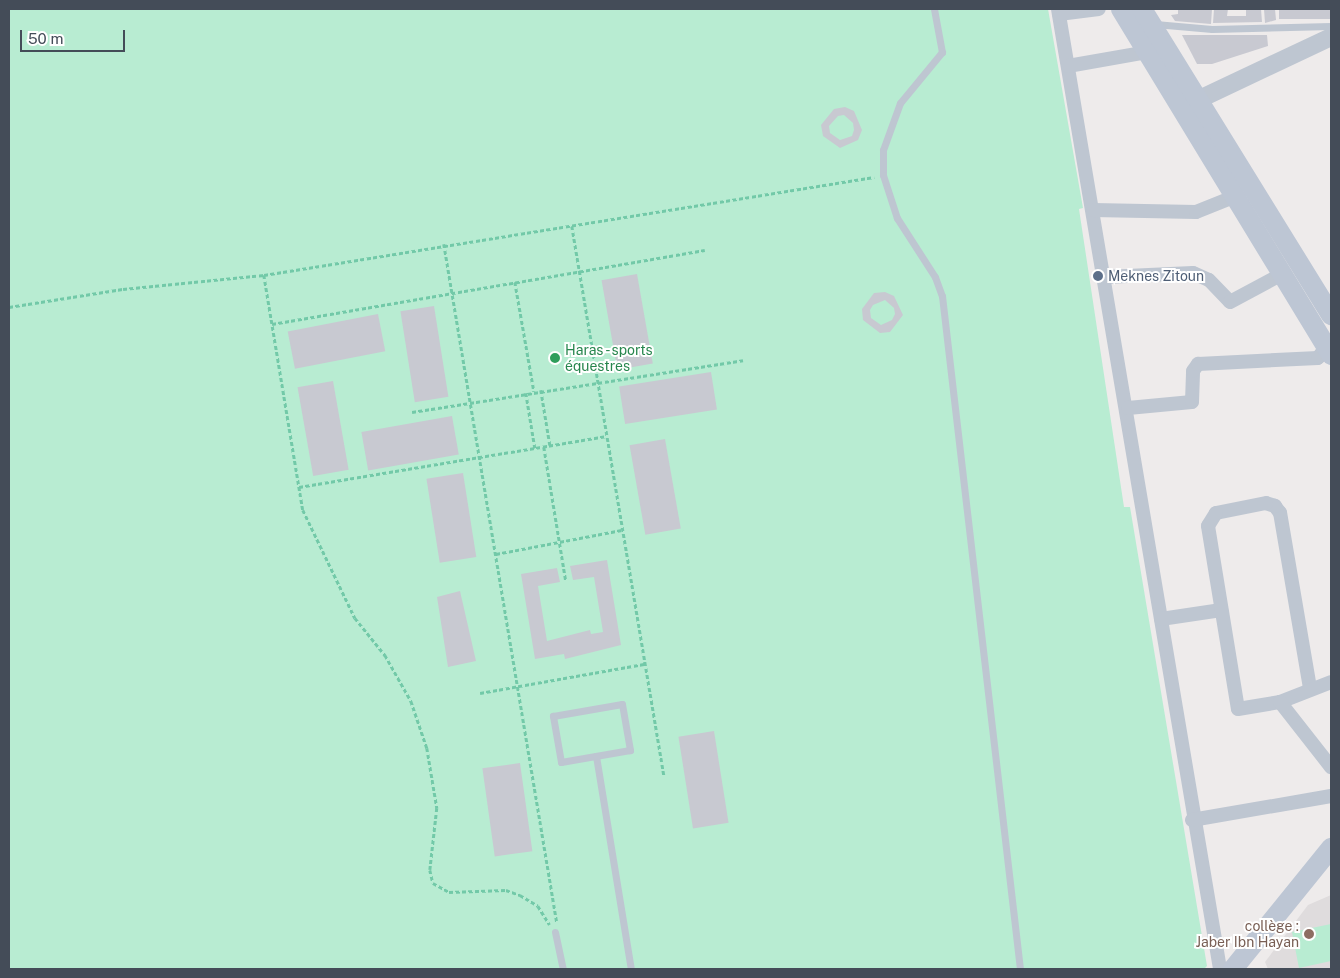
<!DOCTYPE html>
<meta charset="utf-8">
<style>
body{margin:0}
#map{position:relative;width:1340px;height:978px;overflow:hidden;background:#eeebeb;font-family:"Public Sans",sans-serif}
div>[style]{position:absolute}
.education>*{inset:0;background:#dfdcdd}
.green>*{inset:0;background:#b8ecd2}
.building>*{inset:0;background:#c8c9d1;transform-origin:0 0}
.path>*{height:2.5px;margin-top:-1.25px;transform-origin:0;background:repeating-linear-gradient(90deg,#72c9a8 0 4px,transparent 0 6.5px)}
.service>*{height:7px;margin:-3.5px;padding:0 3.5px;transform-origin:3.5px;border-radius:3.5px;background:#bec6d1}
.minor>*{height:14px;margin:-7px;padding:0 7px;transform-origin:7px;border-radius:7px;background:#bec6d1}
.tertiary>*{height:18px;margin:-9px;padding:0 9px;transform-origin:9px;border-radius:9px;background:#bec6d1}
.secondary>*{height:20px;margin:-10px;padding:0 10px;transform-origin:10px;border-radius:10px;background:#bdc6d4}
.dots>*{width:14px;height:14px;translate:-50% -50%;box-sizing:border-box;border:2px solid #fff;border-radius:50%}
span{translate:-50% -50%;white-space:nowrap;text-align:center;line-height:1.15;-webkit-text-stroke:4px #fff;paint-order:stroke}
.service-label{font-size:14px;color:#4e5e75}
.left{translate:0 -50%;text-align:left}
.leisure-label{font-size:14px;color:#27864d}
.education-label{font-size:14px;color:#785e54}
.right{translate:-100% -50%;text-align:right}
.frame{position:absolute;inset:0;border:10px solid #444c58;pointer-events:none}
.scale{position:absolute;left:20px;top:30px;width:105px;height:22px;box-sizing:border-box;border:2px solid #444c58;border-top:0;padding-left:6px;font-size:15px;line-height:18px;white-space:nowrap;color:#444c58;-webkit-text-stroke:4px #fff;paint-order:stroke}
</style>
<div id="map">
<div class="education">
<div style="clip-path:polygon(1331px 895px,1331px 969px,1268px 969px,1265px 962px,1308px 905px)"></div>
</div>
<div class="green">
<div style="clip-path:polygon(9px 9px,1048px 9px,1083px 208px,1079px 209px,1124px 507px,1130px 507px,1207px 966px,1204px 969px,9px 969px)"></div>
<div style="clip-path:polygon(1331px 924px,1331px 961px,1299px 968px,1292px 932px)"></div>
</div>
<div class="building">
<div style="clip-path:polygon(1178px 9px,1212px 9px,1211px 24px,1175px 21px,1171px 15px,1178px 14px)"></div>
<div style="clip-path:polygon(1214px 9px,1228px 9px,1227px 16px,1246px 16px,1246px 9px,1261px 9px,1262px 22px,1213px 23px)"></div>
<div style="clip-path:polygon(1264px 9px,1275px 9px,1276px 20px,1265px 23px)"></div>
<div style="left:1279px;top:9px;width:52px;height:10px"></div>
<div style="clip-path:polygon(1182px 35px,1267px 35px,1268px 46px,1212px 64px,1197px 64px)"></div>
<div style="clip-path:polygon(evenodd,845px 107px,854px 111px,862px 130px,858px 140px,840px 148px,823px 136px,821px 125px,834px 109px,845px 107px,844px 115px,853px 123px,854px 130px,852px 136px,840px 140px,830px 133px,829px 126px,838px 116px,844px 115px)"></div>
<div style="left:637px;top:274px;width:91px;height:36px;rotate:80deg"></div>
<div style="clip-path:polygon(evenodd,885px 292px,894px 296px,903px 315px,890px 332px,880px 333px,863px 320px,862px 309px,874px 293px,885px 292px,885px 300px,894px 308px,895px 314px,892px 320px,881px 325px,871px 318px,870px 310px,873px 305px,885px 300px)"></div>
<div style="left:434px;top:306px;width:92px;height:34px;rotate:81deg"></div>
<div style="left:378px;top:314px;width:38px;height:92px;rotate:79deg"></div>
<div style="left:711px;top:372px;width:38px;height:93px;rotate:81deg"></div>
<div style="left:333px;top:381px;width:90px;height:36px;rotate:80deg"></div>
<div style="left:452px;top:416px;width:39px;height:92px;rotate:80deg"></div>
<div style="left:665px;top:439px;width:91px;height:36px;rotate:80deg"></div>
<div style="left:463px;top:473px;width:85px;height:37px;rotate:81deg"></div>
<div style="clip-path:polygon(607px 560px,621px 645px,565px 659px,564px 654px,535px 659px,521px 574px,557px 568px,560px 582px,538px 586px,547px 641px,590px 630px,591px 634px,603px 632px,594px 577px,573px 580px,570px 566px)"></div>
<div style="clip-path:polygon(460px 591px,476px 661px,448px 667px,437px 597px)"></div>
<div style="left:714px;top:731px;width:93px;height:36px;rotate:81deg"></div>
<div style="left:520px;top:763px;width:89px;height:38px;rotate:82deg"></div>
</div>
<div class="path">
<div style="left:572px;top:226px;width:557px;rotate:80.49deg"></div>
<div style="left:444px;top:244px;width:688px;rotate:80.55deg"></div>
<div style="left:264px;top:275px;width:238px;rotate:80.6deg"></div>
<div style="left:303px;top:510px;width:120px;rotate:64.3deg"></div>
<div style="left:355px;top:618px;width:48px;rotate:51deg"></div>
<div style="left:385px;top:655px;width:53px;rotate:60.5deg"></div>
<div style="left:411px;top:701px;width:50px;rotate:71.2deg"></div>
<div style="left:427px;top:748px;width:61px;rotate:80.5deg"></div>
<div style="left:437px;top:808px;width:62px;rotate:96.4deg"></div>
<div style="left:430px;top:870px;width:13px;rotate:77deg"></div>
<div style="left:433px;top:883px;width:18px;rotate:29deg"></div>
<div style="left:449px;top:892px;width:57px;rotate:-2deg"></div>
<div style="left:506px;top:890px;width:15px;rotate:20deg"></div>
<div style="left:520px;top:895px;width:21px;rotate:31deg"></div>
<div style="left:538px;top:906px;width:22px;rotate:58deg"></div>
<div style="left:515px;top:282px;width:111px;rotate:80.1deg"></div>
<div style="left:9px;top:307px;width:115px;rotate:-9deg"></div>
<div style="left:123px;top:289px;width:142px;rotate:-5.7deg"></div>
<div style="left:264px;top:275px;width:618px;rotate:-9.13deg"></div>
<div style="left:272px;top:324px;width:439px;rotate:-9.7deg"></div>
<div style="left:541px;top:390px;width:56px;rotate:80.7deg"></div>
<div style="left:526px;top:393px;width:56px;rotate:80.7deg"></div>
<div style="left:412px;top:412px;width:335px;rotate:-8.9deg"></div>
<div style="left:544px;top:447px;width:136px;rotate:80.7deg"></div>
<div style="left:299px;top:487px;width:312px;rotate:-9.4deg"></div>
<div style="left:496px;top:554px;width:128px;rotate:-10.8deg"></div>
<div style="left:480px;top:693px;width:168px;rotate:-10deg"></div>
</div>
<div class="service">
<div style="left:934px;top:9px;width:44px;rotate:79.5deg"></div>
<div style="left:942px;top:52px;width:66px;rotate:129.5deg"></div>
<div style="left:900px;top:103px;width:50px;rotate:109.9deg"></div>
<div style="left:883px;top:150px;width:25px;rotate:90deg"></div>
<div style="left:883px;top:175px;width:45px;rotate:72deg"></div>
<div style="left:897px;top:218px;width:70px;rotate:57.2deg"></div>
<div style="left:935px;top:277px;width:20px;rotate:70deg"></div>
<div style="left:942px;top:296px;width:678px;rotate:83.39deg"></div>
<div style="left:1155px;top:24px;width:57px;rotate:5deg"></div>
<div style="left:1212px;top:29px;width:119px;rotate:-1.4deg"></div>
<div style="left:622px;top:704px;width:47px;rotate:80.1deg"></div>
<div style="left:630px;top:750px;width:70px;rotate:170.1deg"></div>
<div style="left:561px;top:762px;width:47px;rotate:-99.9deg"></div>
<div style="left:553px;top:716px;width:70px;rotate:-9.9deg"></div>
<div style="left:596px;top:756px;width:216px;rotate:80.7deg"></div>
<div style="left:555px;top:932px;width:38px;rotate:78deg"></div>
</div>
<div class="minor">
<div style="left:1058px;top:9px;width:974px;rotate:80.42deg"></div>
<div style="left:1059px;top:14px;width:40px;rotate:-7.1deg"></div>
<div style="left:1068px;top:66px;width:80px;rotate:-10deg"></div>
<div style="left:1093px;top:210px;width:103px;rotate:1.1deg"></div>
<div style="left:1196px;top:212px;width:43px;rotate:-21.8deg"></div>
<div style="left:1105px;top:277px;width:88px;rotate:-2.6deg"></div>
<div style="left:1193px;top:273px;width:17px;rotate:24deg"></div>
<div style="left:1209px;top:280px;width:30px;rotate:46deg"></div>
<div style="left:1230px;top:302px;width:61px;rotate:-28.2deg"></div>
<div style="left:1128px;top:408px;width:64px;rotate:-5.4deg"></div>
<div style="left:1192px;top:402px;width:31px;rotate:-88deg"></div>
<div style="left:1193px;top:371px;width:9px;rotate:-54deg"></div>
<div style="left:1198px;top:364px;width:120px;rotate:-2.9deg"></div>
<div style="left:1318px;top:358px;width:19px;rotate:-54deg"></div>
<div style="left:1161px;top:619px;width:61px;rotate:-8.5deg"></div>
<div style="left:1310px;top:688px;width:178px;rotate:-99.7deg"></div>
<div style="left:1280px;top:513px;width:9px;rotate:-126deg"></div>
<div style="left:1275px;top:506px;width:9px;rotate:-162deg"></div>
<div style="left:1266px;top:503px;width:51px;rotate:168.7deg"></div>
<div style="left:1216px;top:513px;width:15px;rotate:122deg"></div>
<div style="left:1208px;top:526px;width:185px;rotate:80.7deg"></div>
<div style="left:1238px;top:709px;width:43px;rotate:-9.5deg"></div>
<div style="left:1280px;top:702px;width:55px;rotate:-21.4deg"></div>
<div style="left:1280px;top:702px;width:83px;rotate:51.9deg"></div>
<div style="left:1192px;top:820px;width:141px;rotate:-9.8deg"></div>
</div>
<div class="tertiary">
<div style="left:1187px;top:105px;width:159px;rotate:-25.3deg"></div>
</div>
<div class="secondary">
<div style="left:1121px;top:9px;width:405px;rotate:58.7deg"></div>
<div style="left:1142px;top:9px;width:360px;rotate:58.3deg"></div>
<div style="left:1233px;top:969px;width:156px;rotate:-51deg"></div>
</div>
<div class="dots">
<div style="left:1098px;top:276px;background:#5c6f8a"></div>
<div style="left:555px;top:358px;background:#2e9e5b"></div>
<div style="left:1309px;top:934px;background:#8d6e63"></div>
</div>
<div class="service-label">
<span class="left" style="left:1108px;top:276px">Meknes Zitoun</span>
</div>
<div class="leisure-label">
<span class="left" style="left:565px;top:358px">Haras - sports<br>équestres</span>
</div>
<div class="education-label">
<span class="right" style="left:1299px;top:934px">collège :<br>Jaber Ibn Hayan</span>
</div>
<div class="frame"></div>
<div class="scale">50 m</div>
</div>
